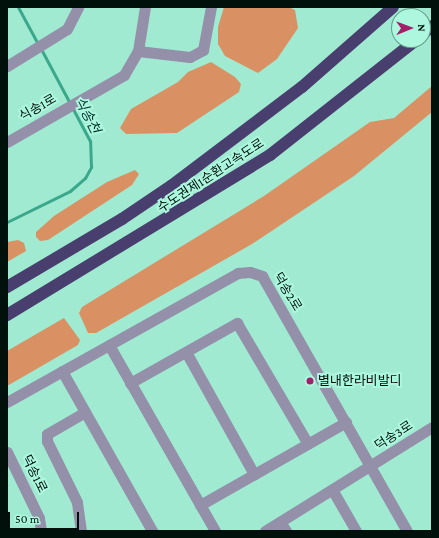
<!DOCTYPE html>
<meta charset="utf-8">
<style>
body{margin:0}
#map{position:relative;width:439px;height:538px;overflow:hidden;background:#a0ead2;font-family:"Crimson Pro","Noto Sans KR",serif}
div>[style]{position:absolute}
.forest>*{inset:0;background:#d99062}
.stream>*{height:3px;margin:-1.5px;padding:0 1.5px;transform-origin:1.5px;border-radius:1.5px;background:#3ba88b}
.minor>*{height:11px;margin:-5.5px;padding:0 5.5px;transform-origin:5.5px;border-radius:5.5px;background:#9490a9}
.motorway>*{height:12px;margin:-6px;padding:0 6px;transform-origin:6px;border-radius:6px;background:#493f6f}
.dots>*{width:11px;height:11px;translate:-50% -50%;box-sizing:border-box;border:2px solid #adf7df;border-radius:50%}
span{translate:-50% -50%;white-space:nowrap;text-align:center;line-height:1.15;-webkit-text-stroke:4px #adf7df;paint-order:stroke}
.street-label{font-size:13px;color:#00110b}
.poi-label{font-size:13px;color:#00110b}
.left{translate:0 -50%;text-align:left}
.water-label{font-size:14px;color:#003227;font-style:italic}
.frame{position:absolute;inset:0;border:8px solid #00110b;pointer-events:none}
.north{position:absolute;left:391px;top:8px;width:40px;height:40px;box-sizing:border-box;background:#adf7df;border:1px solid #689b8a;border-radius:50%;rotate:89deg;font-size:11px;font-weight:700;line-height:16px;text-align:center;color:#00110b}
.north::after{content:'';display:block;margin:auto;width:14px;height:18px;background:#a41e69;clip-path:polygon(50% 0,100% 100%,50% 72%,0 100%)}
.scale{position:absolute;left:8px;top:512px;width:71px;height:18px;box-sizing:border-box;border:2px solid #00110b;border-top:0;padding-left:5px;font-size:12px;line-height:14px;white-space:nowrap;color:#00110b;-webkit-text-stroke:3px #adf7df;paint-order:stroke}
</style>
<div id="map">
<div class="forest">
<div style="clip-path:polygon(224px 7px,289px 7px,295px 10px,298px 28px,277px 59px,258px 73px,225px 56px,218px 44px,218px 27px)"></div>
<div style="clip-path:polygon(211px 62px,235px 77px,241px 84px,239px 92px,177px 133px,126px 134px,120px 128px,131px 109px,178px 82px,188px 72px)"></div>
<div style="clip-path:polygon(432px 86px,432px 112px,354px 176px,252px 244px,96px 333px,88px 333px,79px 313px,82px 307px,264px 196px,370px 122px,394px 118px)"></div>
<div style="clip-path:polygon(135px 170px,139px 174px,132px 185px,48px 240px,40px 241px,36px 237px,36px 232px,54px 216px,107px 182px)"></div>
<div style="clip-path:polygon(18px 240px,24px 243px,26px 251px,7px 262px,7px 242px)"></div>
<div style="clip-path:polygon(64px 318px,80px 340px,78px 345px,7px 386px,7px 351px)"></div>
</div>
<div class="stream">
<div style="left:18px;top:7px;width:42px;rotate:61.6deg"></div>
<div style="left:7px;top:222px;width:70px;rotate:-26.2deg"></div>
<div style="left:70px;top:191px;width:20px;rotate:-41deg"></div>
<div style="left:85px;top:178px;width:13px;rotate:-61deg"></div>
<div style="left:91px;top:167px;width:26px;rotate:-92deg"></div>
<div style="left:90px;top:141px;width:104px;rotate:-118deg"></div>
</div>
<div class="minor">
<div style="left:138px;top:51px;width:52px;rotate:6.6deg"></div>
<div style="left:190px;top:57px;width:15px;rotate:-28deg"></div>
<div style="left:203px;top:50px;width:44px;rotate:-79.5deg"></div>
<div style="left:7px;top:66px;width:70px;rotate:-31.7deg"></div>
<div style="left:67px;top:29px;width:25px;rotate:-63deg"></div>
<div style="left:7px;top:142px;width:135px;rotate:-29.8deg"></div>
<div style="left:124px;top:75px;width:28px;rotate:-60deg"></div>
<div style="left:138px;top:51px;width:45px;rotate:-81deg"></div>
<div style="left:109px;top:345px;width:214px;rotate:60.3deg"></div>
<div style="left:186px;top:352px;width:140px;rotate:60.9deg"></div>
<div style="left:62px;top:371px;width:184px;rotate:60.6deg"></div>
<div style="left:130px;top:383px;width:123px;rotate:-29.3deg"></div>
<div style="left:237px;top:323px;width:140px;rotate:59.6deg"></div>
<div style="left:7px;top:402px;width:265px;rotate:-29.2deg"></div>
<div style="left:238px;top:273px;width:12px;rotate:-5deg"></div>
<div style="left:250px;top:272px;width:13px;rotate:18deg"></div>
<div style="left:262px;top:276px;width:293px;rotate:60.4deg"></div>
<div style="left:7px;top:452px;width:73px;rotate:64.1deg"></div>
<div style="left:39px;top:518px;width:13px;rotate:81deg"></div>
<div style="left:333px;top:491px;width:46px;rotate:60.1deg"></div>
<div style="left:200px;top:505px;width:168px;rotate:-29.6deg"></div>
<div style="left:280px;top:522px;width:11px;rotate:56deg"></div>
<div style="left:81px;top:531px;width:29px;rotate:-98deg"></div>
<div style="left:77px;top:502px;width:68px;rotate:-116.2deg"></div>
<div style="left:47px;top:441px;width:7px;rotate:-90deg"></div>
<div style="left:47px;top:434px;width:44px;rotate:-30.1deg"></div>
<div style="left:265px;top:531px;width:197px;rotate:-31.9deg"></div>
</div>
<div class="motorway">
<div style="left:423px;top:34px;width:12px;rotate:-42deg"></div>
<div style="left:7px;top:287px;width:134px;rotate:-30.6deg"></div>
<div style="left:122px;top:219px;width:59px;rotate:-34deg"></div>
<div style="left:171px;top:186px;width:164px;rotate:-37.1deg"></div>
<div style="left:302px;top:87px;width:121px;rotate:-41.3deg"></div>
<div style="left:7px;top:315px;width:308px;rotate:-31.3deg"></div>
<div style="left:270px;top:155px;width:186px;rotate:-38.2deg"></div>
</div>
<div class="dots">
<div style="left:310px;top:381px;background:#a41e69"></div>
</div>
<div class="street-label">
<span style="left:38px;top:108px;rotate:-30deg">식송1로</span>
<span style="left:211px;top:176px;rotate:-33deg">수도권제1순환고속도로</span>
<span style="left:287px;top:292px;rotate:59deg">덕송2로</span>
<span style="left:394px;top:436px;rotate:-33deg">덕송3로</span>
<span style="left:34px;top:474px;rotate:64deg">덕송1로</span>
</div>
<div class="poi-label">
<span class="left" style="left:318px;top:381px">별내한라비발디</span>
</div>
<div class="water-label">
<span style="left:88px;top:115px;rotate:63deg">식송천</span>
</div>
<div class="frame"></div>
<div class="north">N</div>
<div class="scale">50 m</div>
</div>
